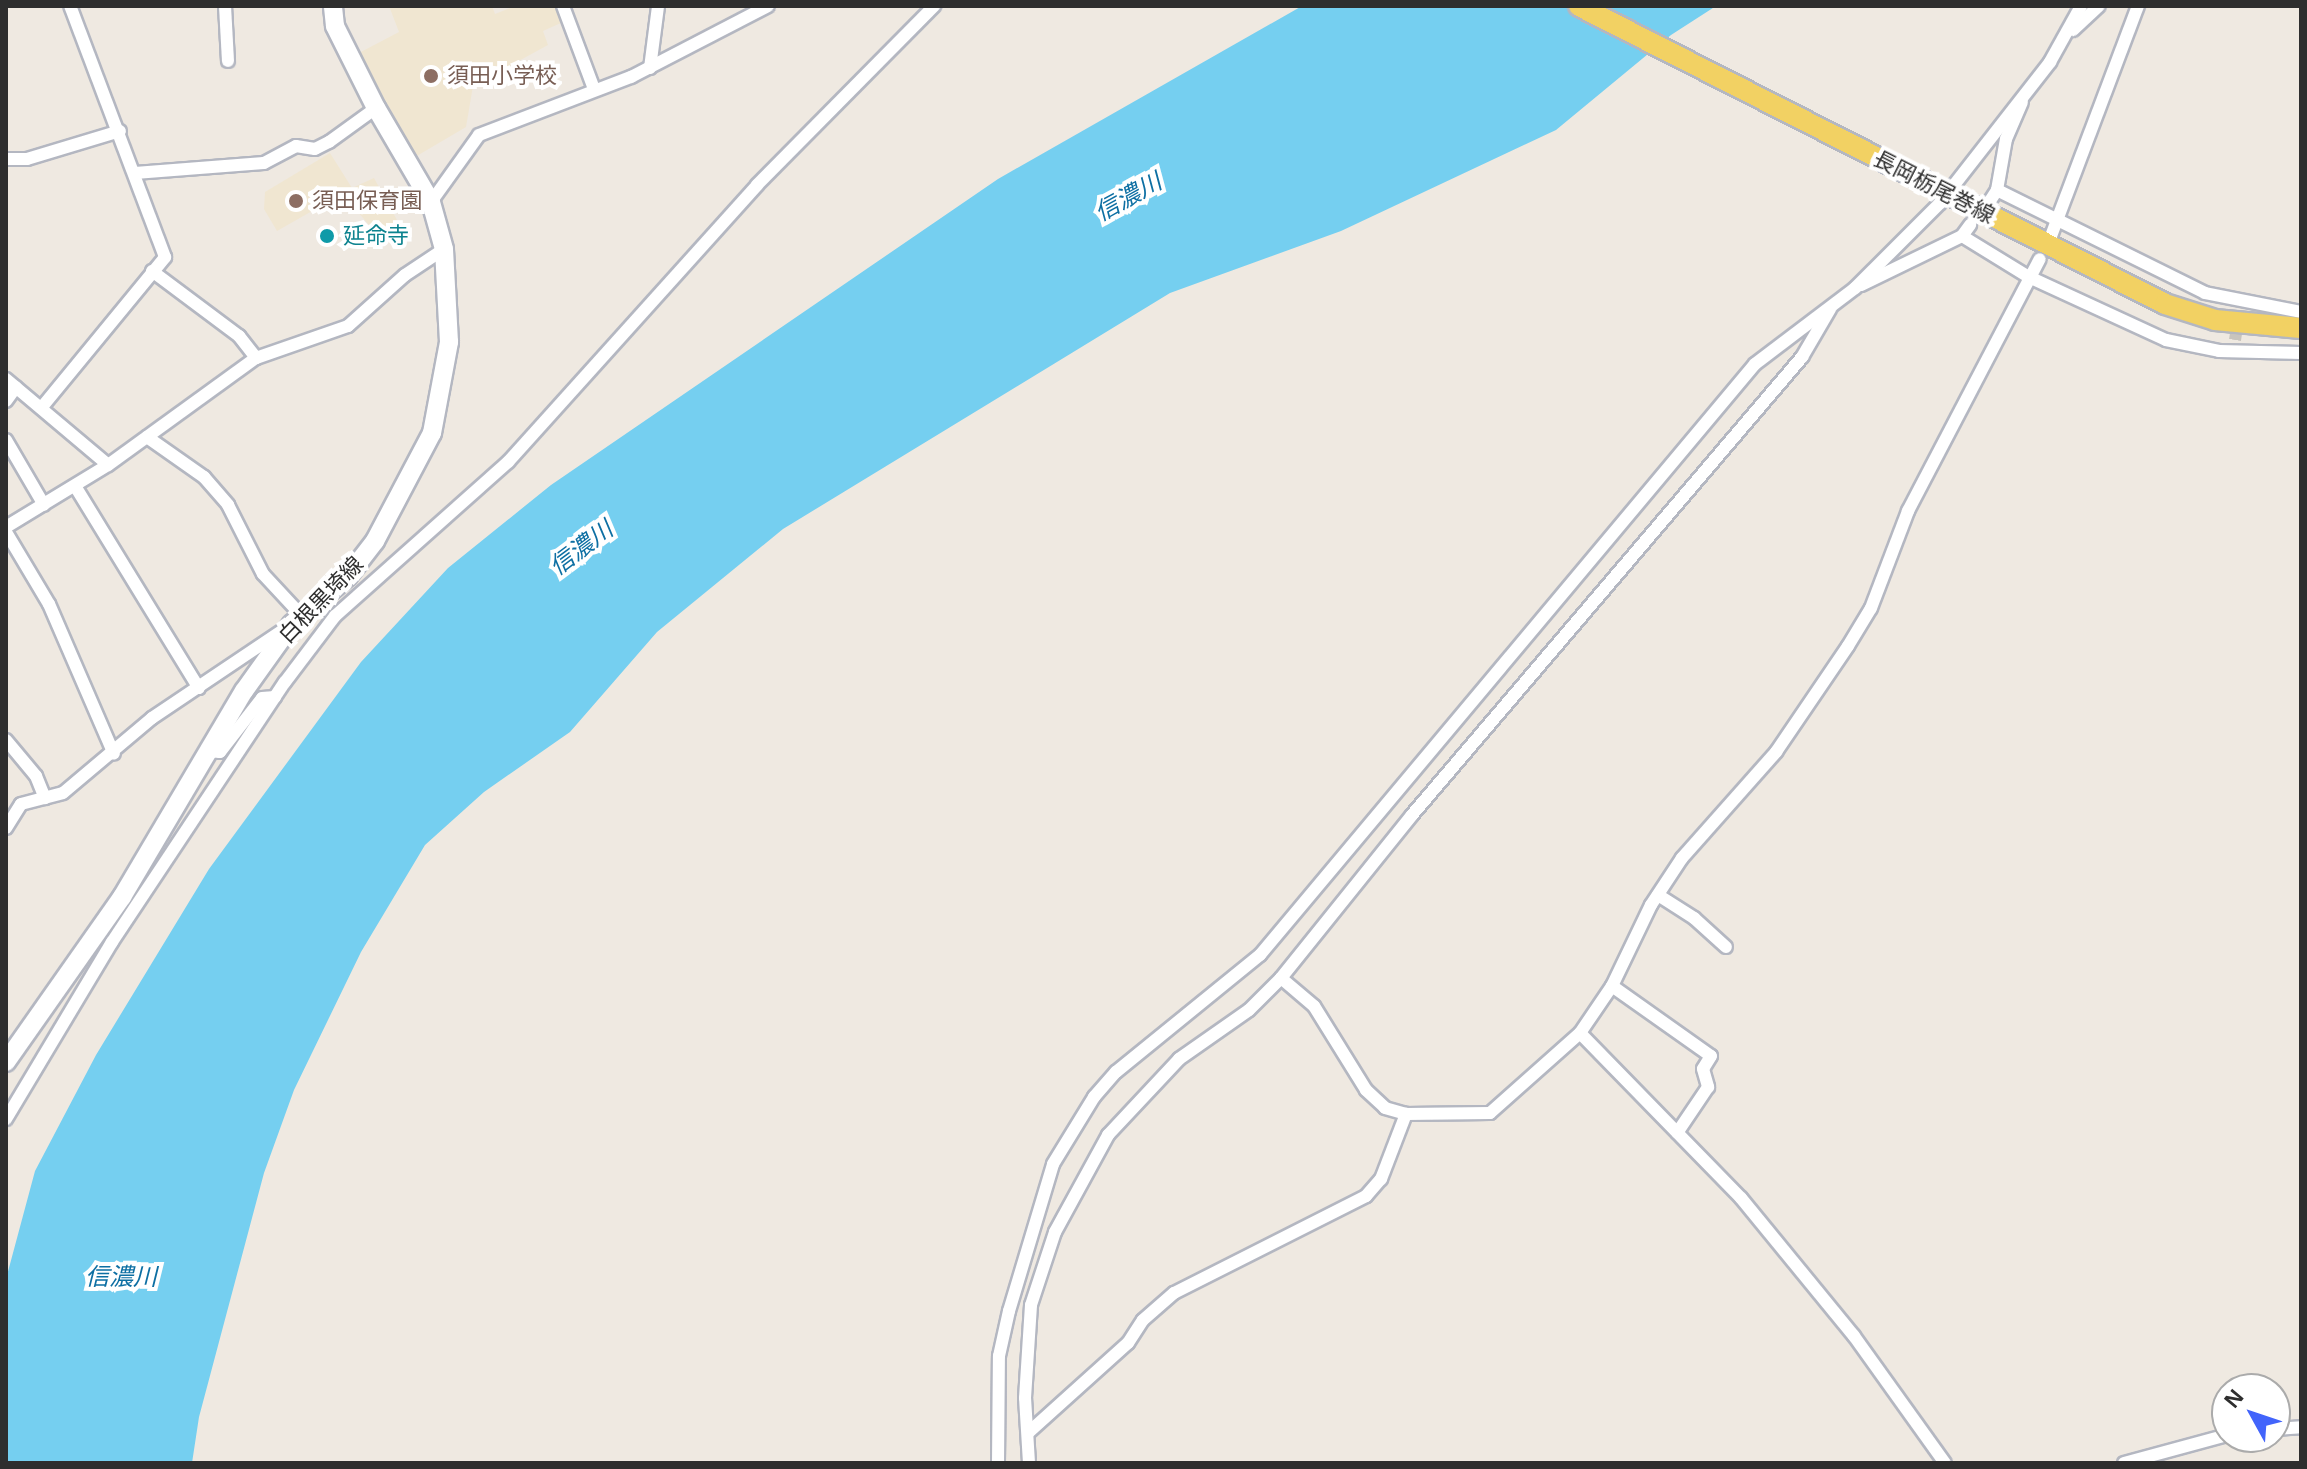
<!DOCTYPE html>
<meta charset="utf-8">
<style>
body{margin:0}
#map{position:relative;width:2307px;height:1469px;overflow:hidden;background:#efe9e1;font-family:Helvetica,"Noto Sans JP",sans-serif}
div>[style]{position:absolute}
.education>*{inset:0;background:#f0e6d1}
.water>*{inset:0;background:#75cff0}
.minor-tunnel>*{height:12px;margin-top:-6px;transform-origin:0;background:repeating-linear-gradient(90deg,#c8c4bd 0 12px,transparent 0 18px)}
.roads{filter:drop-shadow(2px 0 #b4b7c1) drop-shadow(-2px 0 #b4b7c1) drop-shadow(0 2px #b4b7c1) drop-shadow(0 -2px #b4b7c1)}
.minor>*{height:12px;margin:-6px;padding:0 6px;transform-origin:6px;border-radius:6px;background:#fff}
.secondary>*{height:18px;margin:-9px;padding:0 9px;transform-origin:9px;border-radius:9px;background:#fff}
.primary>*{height:20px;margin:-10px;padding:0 10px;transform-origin:10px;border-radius:10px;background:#f2d163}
.dots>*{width:22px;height:22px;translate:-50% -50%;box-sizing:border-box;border:4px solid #fff;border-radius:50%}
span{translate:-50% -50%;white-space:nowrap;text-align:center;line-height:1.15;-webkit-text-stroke:8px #fff;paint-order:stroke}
.education-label{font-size:22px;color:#785e54}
.left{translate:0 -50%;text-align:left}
.street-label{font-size:22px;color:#2e2e2e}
.culture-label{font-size:22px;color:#0d838f}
.water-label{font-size:24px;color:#0d6fa3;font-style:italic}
.frame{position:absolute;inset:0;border:8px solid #2e2e2e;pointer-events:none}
.north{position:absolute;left:2211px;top:1373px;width:80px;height:80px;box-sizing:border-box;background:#fff;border:2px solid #ababab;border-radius:50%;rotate:310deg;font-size:22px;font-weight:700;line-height:32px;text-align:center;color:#2e2e2e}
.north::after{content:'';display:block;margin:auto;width:28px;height:36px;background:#4264fb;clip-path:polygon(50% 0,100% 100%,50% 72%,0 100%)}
</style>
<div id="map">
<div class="education">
<div style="clip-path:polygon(389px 6px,492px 6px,495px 14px,515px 6px,557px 6px,563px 22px,543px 31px,548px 45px,473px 86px,466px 127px,415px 157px,357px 54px,399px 32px)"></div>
<div style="clip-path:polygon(330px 153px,352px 188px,374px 178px,397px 220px,378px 235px,342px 194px,277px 231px,264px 209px,265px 192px)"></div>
</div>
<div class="water">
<div style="clip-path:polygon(1302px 6px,1716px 6px,1671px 35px,1556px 130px,1341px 231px,1170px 293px,783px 529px,657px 632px,570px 732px,484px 792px,425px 845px,361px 952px,294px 1090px,264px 1173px,199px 1417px,192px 1463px,6px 1463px,6px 1279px,35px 1171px,96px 1055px,209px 869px,361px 662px,448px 568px,551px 485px,998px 179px)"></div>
</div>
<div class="minor-tunnel">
<div style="left:2235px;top:340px;width:24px;rotate:-81deg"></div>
</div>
<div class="roads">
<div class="minor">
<div style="left:225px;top:6px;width:55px;rotate:86.9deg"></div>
<div style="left:563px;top:6px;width:89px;rotate:69.5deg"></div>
<div style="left:2073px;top:30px;width:35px;rotate:-43deg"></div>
<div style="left:650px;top:68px;width:63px;rotate:-82.6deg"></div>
<div style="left:6px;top:159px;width:21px"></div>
<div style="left:27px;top:159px;width:97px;rotate:-16.8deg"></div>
<div style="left:135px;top:173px;width:129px;rotate:-4.4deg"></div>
<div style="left:264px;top:163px;width:36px;rotate:-28deg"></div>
<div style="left:296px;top:146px;width:19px;rotate:9deg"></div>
<div style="left:315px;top:149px;width:16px;rotate:-27deg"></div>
<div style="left:329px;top:142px;width:58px;rotate:-35.9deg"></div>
<div style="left:1997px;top:190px;width:232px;rotate:26.3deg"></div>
<div style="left:2205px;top:293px;width:98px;rotate:11.2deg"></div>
<div style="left:431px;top:202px;width:82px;rotate:-54.4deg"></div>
<div style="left:479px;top:135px;width:163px;rotate:-20.9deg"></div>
<div style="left:631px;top:77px;width:154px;rotate:-27.4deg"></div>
<div style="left:1988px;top:204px;width:17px;rotate:-57deg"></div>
<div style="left:1997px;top:190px;width:52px;rotate:-80deg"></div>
<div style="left:2006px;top:139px;width:40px;rotate:-66.6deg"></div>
<div style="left:1962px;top:236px;width:79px;rotate:31.5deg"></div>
<div style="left:2029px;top:277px;width:151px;rotate:24.7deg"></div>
<div style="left:2166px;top:340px;width:54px;rotate:11.7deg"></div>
<div style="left:2219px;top:351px;width:82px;rotate:1.4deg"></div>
<div style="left:2051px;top:236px;width:246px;rotate:-69.3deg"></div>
<div style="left:152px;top:271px;width:109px;rotate:36.8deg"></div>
<div style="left:239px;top:336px;width:28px;rotate:52deg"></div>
<div style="left:1861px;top:285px;width:112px;rotate:-25.9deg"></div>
<div style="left:1962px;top:236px;width:14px;rotate:-54deg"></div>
<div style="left:6px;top:379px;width:133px;rotate:40.1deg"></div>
<div style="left:6px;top:401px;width:17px;rotate:-54deg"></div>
<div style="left:42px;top:407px;width:194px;rotate:-50.6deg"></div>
<div style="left:165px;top:257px;width:268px;rotate:-110.7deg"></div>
<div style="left:147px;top:437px;width:70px;rotate:35.1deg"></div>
<div style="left:204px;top:477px;width:37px;rotate:49deg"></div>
<div style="left:228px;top:505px;width:77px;rotate:63.1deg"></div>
<div style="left:263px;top:574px;width:57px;rotate:47.1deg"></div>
<div style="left:6px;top:440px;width:75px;rotate:59.7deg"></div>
<div style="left:75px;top:486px;width:237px;rotate:58.5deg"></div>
<div style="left:6px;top:527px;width:119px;rotate:-31.3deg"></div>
<div style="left:108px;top:465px;width:183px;rotate:-35.9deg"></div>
<div style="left:256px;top:358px;width:97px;rotate:-19.2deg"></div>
<div style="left:348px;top:326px;width:76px;rotate:-41.8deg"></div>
<div style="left:405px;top:275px;width:47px;rotate:-33.7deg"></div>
<div style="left:6px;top:532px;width:84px;rotate:59.2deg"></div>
<div style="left:49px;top:604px;width:163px;rotate:66.6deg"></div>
<div style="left:6px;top:740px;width:47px;rotate:50.2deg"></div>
<div style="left:36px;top:776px;width:24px;rotate:68deg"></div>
<div style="left:207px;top:751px;width:13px;rotate:4deg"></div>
<div style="left:220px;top:752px;width:68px;rotate:-52.1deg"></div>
<div style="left:262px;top:698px;width:13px;rotate:-4deg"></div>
<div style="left:6px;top:828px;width:28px;rotate:-58deg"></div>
<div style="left:21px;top:804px;width:43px;rotate:-14.7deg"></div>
<div style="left:63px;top:793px;width:116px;rotate:-40.1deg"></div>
<div style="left:152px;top:718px;width:158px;rotate:-33.9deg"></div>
<div style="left:1658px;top:895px;width:43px;rotate:32.6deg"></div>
<div style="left:1694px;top:918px;width:43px;rotate:42.2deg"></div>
<div style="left:1281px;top:978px;width:43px;rotate:40.3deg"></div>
<div style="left:1314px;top:1006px;width:99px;rotate:58.2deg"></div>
<div style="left:1366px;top:1090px;width:26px;rotate:43deg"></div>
<div style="left:1385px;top:1108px;width:22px;rotate:16deg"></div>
<div style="left:1406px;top:1114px;width:84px;rotate:-0.7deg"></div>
<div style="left:1490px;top:1113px;width:120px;rotate:-41.6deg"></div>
<div style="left:1580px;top:1033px;width:57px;rotate:-55.8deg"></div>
<div style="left:1612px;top:986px;width:90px;rotate:-64.3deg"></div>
<div style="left:1651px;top:905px;width:56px;rotate:-56.6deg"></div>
<div style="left:1682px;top:858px;width:142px;rotate:-48.4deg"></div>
<div style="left:1776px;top:752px;width:128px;rotate:-55.8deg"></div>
<div style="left:1848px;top:646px;width:44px;rotate:-58.8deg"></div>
<div style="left:1871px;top:608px;width:104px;rotate:-69.1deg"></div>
<div style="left:1908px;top:511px;width:284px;rotate:-62.4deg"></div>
<div style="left:1612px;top:986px;width:121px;rotate:35.3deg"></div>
<div style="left:1711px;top:1056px;width:15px;rotate:122deg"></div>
<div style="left:1703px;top:1069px;width:19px;rotate:74deg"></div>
<div style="left:1708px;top:1087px;width:55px;rotate:124deg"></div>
<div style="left:1580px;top:1033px;width:231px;rotate:45.7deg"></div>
<div style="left:1741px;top:1198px;width:178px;rotate:50.7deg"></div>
<div style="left:1854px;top:1336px;width:156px;rotate:54.4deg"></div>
<div style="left:6px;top:1119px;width:206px;rotate:-59.1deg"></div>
<div style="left:112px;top:942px;width:312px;rotate:-56.4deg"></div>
<div style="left:285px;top:682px;width:83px;rotate:-52.9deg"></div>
<div style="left:335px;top:616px;width:232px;rotate:-41.7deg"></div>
<div style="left:508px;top:462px;width:372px;rotate:-48deg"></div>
<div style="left:757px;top:185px;width:252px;rotate:-45.3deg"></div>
<div style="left:2275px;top:1429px;width:26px;rotate:-4deg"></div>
<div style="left:1029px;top:1432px;width:133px;rotate:-42deg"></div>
<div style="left:1128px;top:1343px;width:27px;rotate:-57deg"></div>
<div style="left:1143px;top:1320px;width:41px;rotate:-41.1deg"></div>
<div style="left:1174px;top:1293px;width:215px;rotate:-26.8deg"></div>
<div style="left:1366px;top:1196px;width:23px;rotate:-49deg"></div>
<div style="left:1381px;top:1179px;width:70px;rotate:-69deg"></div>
<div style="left:998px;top:1463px;width:107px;rotate:-89.5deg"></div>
<div style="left:999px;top:1356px;width:46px;rotate:-77.5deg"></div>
<div style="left:1009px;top:1311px;width:153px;rotate:-73.3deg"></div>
<div style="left:1053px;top:1164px;width:79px;rotate:-58.5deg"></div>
<div style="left:1094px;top:1097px;width:33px;rotate:-49deg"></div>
<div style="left:1116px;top:1072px;width:186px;rotate:-39.1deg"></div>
<div style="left:1260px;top:955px;width:771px;rotate:-50.05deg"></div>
<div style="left:1755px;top:364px;width:126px;rotate:-37.2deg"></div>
<div style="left:1855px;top:288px;width:120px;rotate:-45deg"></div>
<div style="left:1940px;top:203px;width:179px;rotate:-52deg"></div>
<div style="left:2050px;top:62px;width:64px;rotate:-61deg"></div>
<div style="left:1029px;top:1463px;width:65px;rotate:-93.5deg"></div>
<div style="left:1025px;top:1398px;width:93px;rotate:-86.3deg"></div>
<div style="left:1031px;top:1305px;width:77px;rotate:-71.8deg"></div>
<div style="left:1055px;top:1232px;width:111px;rotate:-61.3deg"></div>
<div style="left:1108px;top:1135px;width:104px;rotate:-46.9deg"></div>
<div style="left:1179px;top:1059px;width:85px;rotate:-35deg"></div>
<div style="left:1249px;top:1010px;width:45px;rotate:-45deg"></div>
<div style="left:1281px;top:978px;width:209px;rotate:-51.2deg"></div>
<div style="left:1412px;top:815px;width:602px;rotate:-49.58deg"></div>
<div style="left:1802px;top:357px;width:56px;rotate:-59.7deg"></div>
<div style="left:2124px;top:1463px;width:107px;rotate:-15.2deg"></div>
</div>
<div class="secondary">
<div style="left:6px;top:1062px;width:202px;rotate:-54.9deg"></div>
<div style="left:122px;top:897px;width:239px;rotate:-59.4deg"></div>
<div style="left:244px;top:691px;width:82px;rotate:-54.4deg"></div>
<div style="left:292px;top:624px;width:74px;rotate:-40.6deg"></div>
<div style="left:348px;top:576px;width:44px;rotate:-52.4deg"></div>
<div style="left:375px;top:541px;width:122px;rotate:-62.2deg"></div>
<div style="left:432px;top:433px;width:93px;rotate:-79.4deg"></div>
<div style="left:449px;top:342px;width:93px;rotate:-93.1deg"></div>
<div style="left:444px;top:249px;width:49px;rotate:-105.5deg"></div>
<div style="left:431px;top:202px;width:109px;rotate:-120.3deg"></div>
<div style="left:376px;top:108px;width:92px;rotate:-116.6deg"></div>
<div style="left:335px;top:26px;width:20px;rotate:-96deg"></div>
</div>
<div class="primary">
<div style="left:1579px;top:6px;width:657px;rotate:26.95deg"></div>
<div style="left:2165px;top:304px;width:52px;rotate:17.7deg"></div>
<div style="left:2215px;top:320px;width:86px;rotate:5.3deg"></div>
</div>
</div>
<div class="dots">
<div style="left:431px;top:76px;background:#8d6e63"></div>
<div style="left:296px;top:201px;background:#8d6e63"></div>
<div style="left:327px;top:236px;background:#0f9aa8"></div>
</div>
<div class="education-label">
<span class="left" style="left:447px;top:76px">須田小学校</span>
<span class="left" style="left:312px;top:201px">須田保育園</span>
</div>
<div class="street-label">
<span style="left:1934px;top:187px;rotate:27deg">長岡栃尾巻線</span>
<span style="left:321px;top:600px;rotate:-46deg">白根黒埼線</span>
</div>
<div class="culture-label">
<span class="left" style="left:343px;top:236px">延命寺</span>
</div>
<div class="water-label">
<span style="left:1128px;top:197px;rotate:-29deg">信濃川</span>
<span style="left:581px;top:548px;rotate:-37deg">信濃川</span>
<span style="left:121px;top:1277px">信濃川</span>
</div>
<div class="frame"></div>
<div class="north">N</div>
</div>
